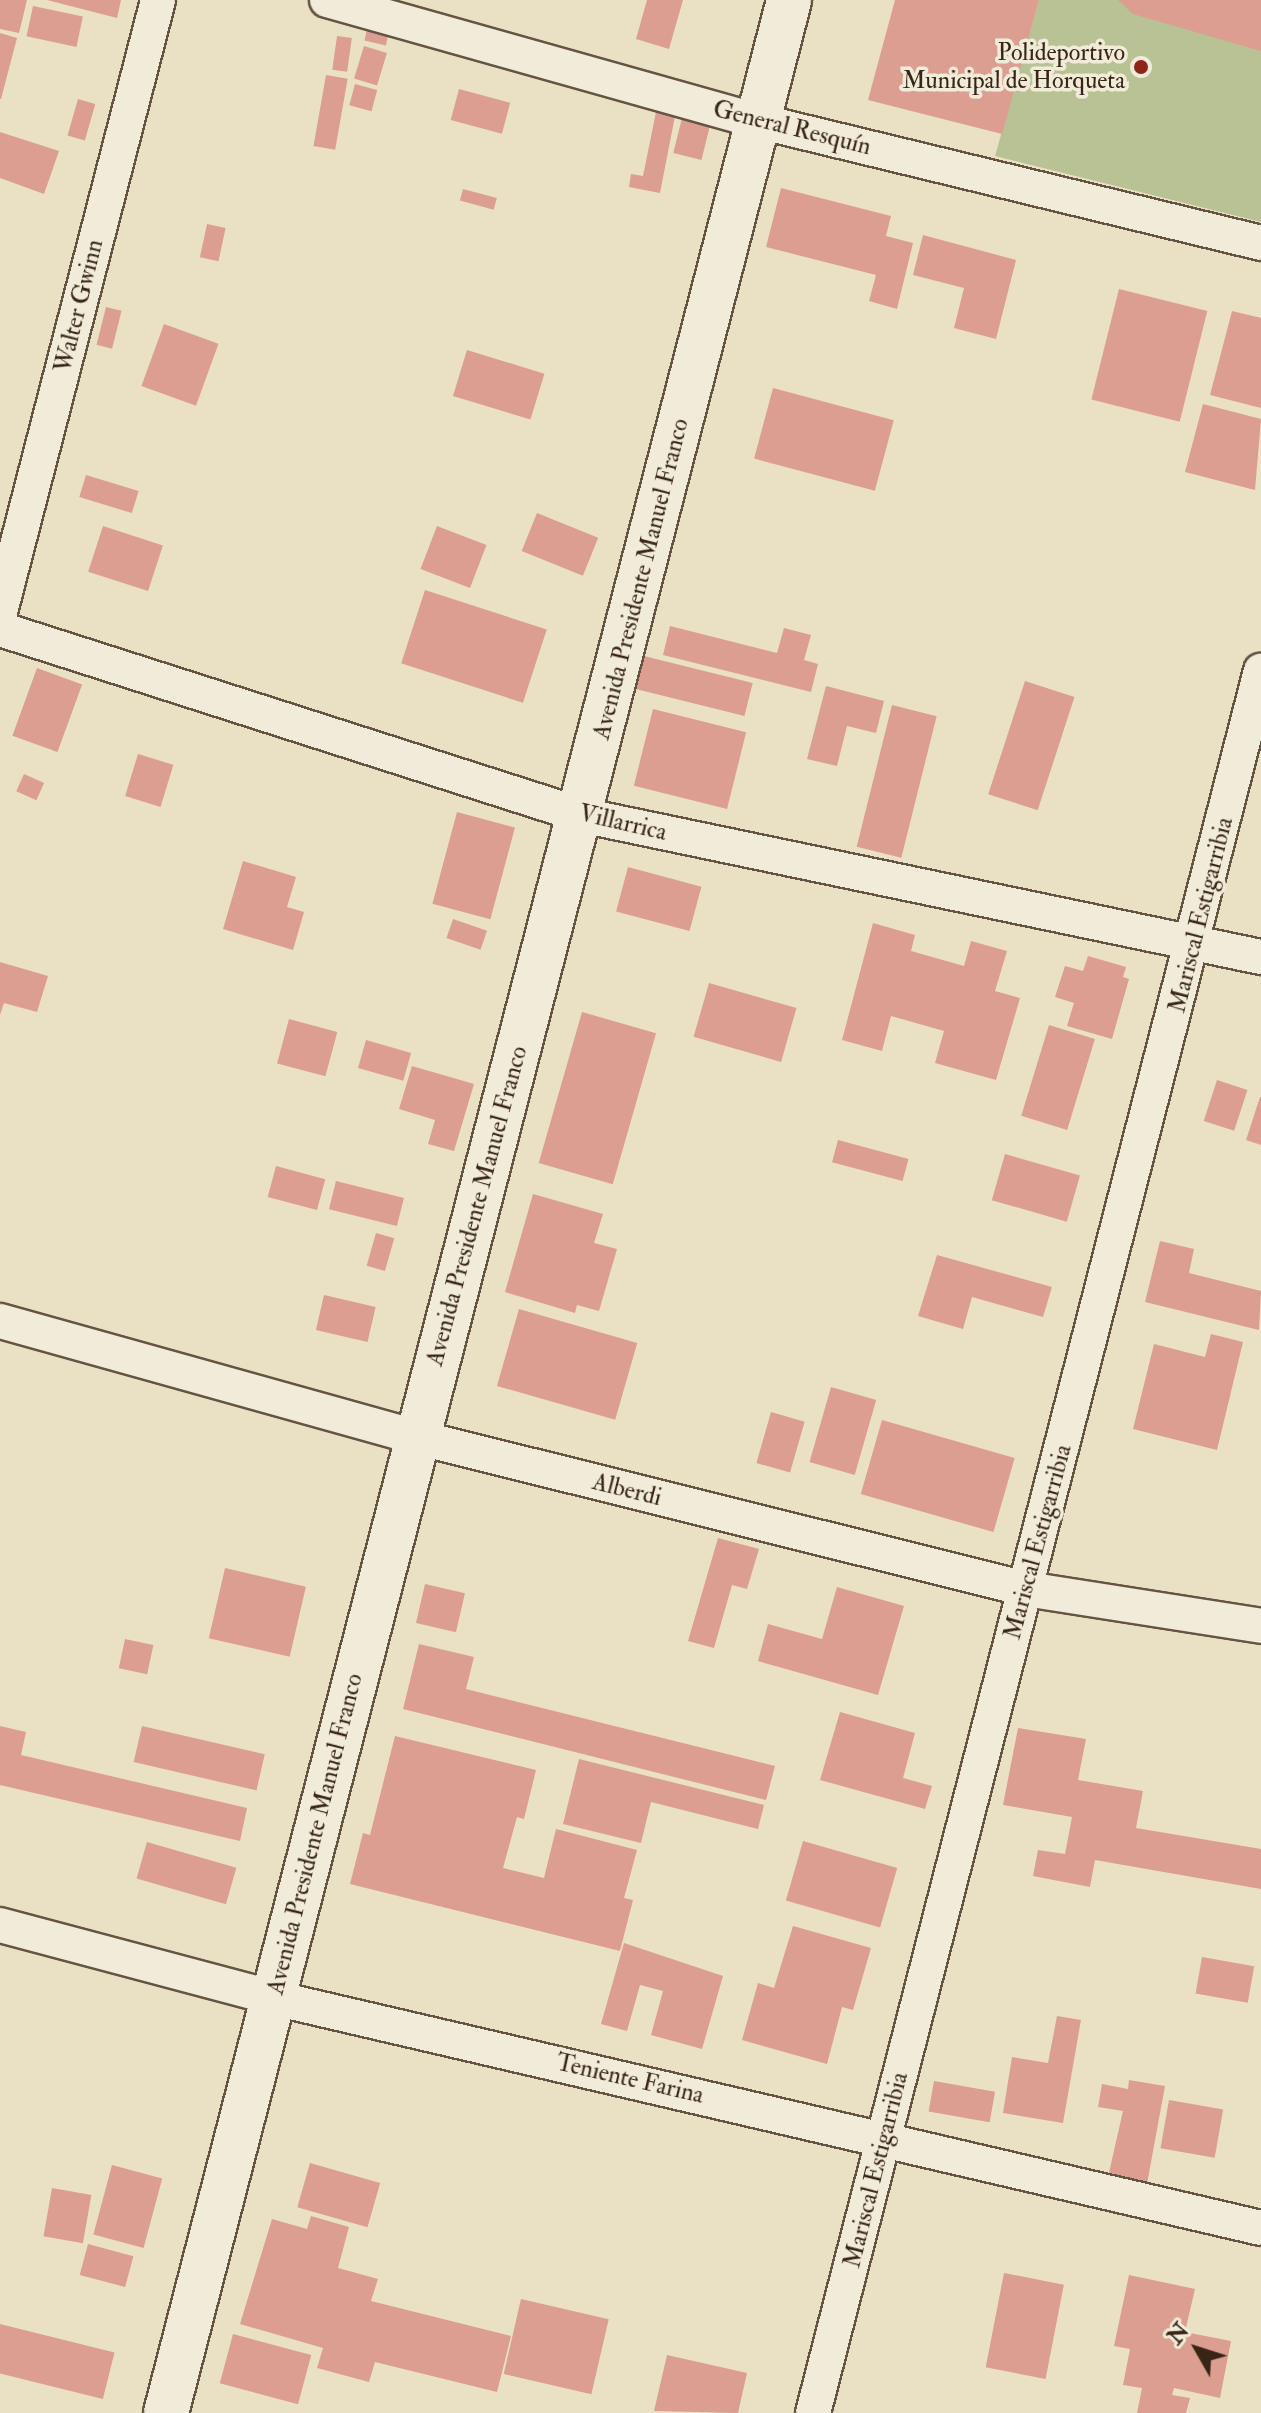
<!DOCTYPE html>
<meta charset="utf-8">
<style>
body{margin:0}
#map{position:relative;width:1261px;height:2413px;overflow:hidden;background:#eae1c5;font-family:"IM FELL Double Pica",serif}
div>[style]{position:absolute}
.green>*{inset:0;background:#b8c294}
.building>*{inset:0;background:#db9e90;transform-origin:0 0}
.roads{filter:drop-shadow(2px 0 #655442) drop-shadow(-2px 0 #655442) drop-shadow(0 2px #655442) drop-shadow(0 -2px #655442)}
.street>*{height:34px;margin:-17px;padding:0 17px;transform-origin:17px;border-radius:17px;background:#f1ecd9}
.secondary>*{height:44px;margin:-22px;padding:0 22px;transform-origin:22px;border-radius:22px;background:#f1ecd9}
.dots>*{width:22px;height:22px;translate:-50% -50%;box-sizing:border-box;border:4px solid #f1ecd9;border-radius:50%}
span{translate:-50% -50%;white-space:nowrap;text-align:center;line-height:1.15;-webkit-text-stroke:7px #f1ecd9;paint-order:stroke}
.poi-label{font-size:24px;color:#392516}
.right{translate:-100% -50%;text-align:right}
.street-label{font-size:24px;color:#392516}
.north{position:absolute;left:1157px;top:2309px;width:80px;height:80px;-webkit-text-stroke:6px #f1ecd9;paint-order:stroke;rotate:309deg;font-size:22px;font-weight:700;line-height:32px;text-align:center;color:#392516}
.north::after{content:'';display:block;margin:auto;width:28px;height:36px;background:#392516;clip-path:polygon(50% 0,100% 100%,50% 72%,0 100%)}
</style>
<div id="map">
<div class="green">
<div style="clip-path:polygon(1039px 0,1261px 0,1261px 222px,995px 156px)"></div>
</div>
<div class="building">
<div style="clip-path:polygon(0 0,27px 0,19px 33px,0 29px)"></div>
<div style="clip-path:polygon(47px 0,121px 0,117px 18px)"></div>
<div style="clip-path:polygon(647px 0,683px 0,669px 49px,636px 39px)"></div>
<div style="clip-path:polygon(895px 0,1039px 0,1002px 134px,868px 100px)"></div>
<div style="clip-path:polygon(1118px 0,1261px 0,1261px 51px,1133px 14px)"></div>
<div style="left:33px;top:6px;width:51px;height:31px;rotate:12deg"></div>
<div style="left:368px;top:25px;width:22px;height:16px;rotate:13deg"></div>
<div style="clip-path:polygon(0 33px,17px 38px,1px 99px,0 99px)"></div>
<div style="left:337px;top:36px;width:15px;height:34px;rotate:8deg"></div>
<div style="left:364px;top:46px;width:24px;height:34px;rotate:17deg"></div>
<div style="left:326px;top:75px;width:22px;height:72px;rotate:10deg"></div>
<div style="left:355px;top:84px;width:23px;height:22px;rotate:15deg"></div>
<div style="left:459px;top:89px;width:53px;height:32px;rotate:15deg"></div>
<div style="left:78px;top:99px;width:18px;height:38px;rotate:16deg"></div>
<div style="clip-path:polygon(656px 112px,675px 116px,660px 193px,629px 187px,631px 174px,643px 176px)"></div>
<div style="left:682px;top:118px;width:29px;height:36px;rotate:14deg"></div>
<div style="clip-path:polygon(0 132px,59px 151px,44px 194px,0 178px)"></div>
<div style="clip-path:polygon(781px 188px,891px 216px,886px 236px,913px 243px,897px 309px,869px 301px,876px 275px,766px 247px)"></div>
<div style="left:463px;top:189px;width:35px;height:12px;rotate:15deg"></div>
<div style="left:207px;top:224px;width:19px;height:34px;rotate:12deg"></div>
<div style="clip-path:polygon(923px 235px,1016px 260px,996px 339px,954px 328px,964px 288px,913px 275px)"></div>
<div style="left:1119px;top:289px;width:91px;height:114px;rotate:14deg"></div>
<div style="left:106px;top:307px;width:16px;height:39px;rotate:14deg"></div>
<div style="clip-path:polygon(1232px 311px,1261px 318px,1261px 408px,1210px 395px)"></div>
<div style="left:164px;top:324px;width:58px;height:66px;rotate:20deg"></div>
<div style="left:467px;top:350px;width:81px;height:48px;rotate:17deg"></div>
<div style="left:773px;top:388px;width:125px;height:73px;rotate:15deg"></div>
<div style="clip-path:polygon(1203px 404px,1261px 419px,1255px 490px,1185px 472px)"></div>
<div style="left:86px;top:475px;width:55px;height:23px;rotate:17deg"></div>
<div style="left:537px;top:513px;width:66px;height:41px;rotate:22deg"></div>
<div style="left:103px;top:526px;width:63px;height:48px;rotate:18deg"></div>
<div style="left:437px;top:526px;width:53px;height:46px;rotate:21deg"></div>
<div style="left:425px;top:590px;width:128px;height:77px;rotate:18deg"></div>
<div style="clip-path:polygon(670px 626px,777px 653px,784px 628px,811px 635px,804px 660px,818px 664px,811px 692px,663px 655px)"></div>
<div style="left:644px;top:656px;width:112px;height:34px;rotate:14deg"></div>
<div style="left:37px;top:668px;width:48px;height:72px;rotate:20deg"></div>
<div style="left:1025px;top:681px;width:52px;height:119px;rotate:18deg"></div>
<div style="clip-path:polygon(826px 686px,884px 701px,876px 733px,847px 726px,837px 766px,807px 759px)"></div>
<div style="left:892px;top:705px;width:46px;height:146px;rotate:14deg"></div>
<div style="left:653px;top:709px;width:96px;height:79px;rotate:14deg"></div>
<div style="left:138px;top:754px;width:37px;height:44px;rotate:17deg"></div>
<div style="left:24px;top:774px;width:22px;height:19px;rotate:24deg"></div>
<div style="left:457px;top:812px;width:60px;height:95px;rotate:15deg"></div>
<div style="clip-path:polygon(243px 861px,296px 877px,287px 907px,304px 912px,293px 950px,223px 929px)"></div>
<div style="left:628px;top:867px;width:76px;height:46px;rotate:15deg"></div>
<div style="left:453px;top:919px;width:36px;height:20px;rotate:19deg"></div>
<div style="clip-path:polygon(873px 923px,915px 935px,911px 951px,964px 966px,971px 941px,1007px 951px,995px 991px,1020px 998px,996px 1080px,935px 1063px,944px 1031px,891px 1016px,882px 1051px,842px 1040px)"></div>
<div style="clip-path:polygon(1088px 956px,1126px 967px,1123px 977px,1129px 979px,1112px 1039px,1067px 1026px,1074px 1003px,1055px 997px,1065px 966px,1083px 971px)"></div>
<div style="clip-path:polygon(0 962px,48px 976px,37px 1012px,4px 1003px,0 1015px)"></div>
<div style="left:709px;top:983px;width:91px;height:56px;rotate:16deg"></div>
<div style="left:582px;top:1012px;width:77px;height:157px;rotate:16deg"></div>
<div style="left:289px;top:1019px;width:50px;height:46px;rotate:15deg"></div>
<div style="left:1049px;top:1025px;width:48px;height:95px;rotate:17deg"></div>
<div style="left:366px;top:1040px;width:47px;height:29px;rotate:16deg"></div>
<div style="clip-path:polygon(412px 1066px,474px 1084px,454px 1151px,428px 1144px,435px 1120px,399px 1109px)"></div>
<div style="left:1217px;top:1080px;width:32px;height:43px;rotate:18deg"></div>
<div style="clip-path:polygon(1260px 1097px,1261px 1097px,1261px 1145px,1246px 1140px)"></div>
<div style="left:838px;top:1140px;width:73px;height:23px;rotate:15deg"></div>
<div style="left:1005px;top:1154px;width:78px;height:48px;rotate:16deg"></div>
<div style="left:276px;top:1166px;width:51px;height:32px;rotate:15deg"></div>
<div style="left:336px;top:1181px;width:70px;height:29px;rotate:14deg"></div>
<div style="clip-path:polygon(533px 1194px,603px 1214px,594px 1243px,617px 1249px,599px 1311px,577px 1305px,575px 1313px,505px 1292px)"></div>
<div style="left:376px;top:1233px;width:19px;height:34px;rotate:16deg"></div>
<div style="clip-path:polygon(1160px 1241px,1194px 1249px,1189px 1273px,1261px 1291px,1259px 1330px,1145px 1302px)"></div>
<div style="clip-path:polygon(937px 1255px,1052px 1287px,1043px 1317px,972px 1297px,963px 1329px,918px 1316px)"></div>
<div style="left:324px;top:1295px;width:53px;height:36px;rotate:13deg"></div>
<div style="left:519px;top:1309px;width:123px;height:80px;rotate:16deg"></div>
<div style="clip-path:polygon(1211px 1334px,1243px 1342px,1217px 1450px,1133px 1429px,1154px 1344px,1205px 1357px)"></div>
<div style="left:831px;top:1387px;width:47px;height:78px;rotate:16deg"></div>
<div style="left:771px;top:1412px;width:35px;height:53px;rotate:16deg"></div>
<div style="left:882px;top:1420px;width:138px;height:77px;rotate:16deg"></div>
<div style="clip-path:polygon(718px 1538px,759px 1549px,747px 1589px,732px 1585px,714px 1648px,688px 1641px)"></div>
<div style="left:225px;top:1568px;width:83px;height:72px;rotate:13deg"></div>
<div style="left:425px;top:1584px;width:41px;height:40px;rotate:13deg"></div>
<div style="clip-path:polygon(837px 1587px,904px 1606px,878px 1695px,758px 1661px,768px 1624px,822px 1639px)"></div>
<div style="left:125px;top:1639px;width:29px;height:30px;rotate:12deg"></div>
<div style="clip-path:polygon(419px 1644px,474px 1657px,466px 1689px,775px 1766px,766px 1800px,403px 1709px)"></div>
<div style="clip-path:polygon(840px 1712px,915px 1733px,903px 1778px,932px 1786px,925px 1809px,820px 1780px)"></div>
<div style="clip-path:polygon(0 1726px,26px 1732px,21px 1755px,247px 1808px,240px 1841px,0 1785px)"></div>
<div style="left:142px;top:1726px;width:126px;height:37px;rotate:13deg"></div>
<div style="clip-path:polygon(1018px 1728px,1086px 1739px,1078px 1780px,1143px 1791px,1136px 1828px,1261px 1849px,1261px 1889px,1095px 1860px,1090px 1887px,1033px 1876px,1038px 1850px,1065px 1854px,1072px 1817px,1003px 1805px)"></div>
<div style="clip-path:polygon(395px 1736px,536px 1770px,524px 1819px,517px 1817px,503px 1868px,544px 1878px,556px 1829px,637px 1850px,624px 1898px,633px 1900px,620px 1951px,350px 1884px,363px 1833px,370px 1835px)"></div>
<div style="clip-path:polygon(579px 1759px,764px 1805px,758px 1829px,651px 1802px,641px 1843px,563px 1824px)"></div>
<div style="left:803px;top:1841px;width:98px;height:62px;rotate:16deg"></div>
<div style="left:147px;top:1842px;width:93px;height:38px;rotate:16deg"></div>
<div style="clip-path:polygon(793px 1926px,871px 1948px,853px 2010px,842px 2007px,827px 2064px,742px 2040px,758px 1983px,774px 1988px)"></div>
<div style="clip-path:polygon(624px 1943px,723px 1976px,702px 2049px,651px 2035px,663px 1991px,640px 1985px,627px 2031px,601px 2024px)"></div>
<div style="left:1202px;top:1957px;width:53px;height:37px;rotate:10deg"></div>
<div style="clip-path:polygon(1057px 2016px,1081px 2020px,1063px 2123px,1003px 2113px,1012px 2057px,1048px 2063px)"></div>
<div style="clip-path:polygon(1129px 2080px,1165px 2086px,1147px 2184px,1108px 2177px,1123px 2111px,1098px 2107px,1102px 2084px,1128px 2089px)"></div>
<div style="left:934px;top:2081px;width:62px;height:31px;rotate:10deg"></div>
<div style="left:1169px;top:2100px;width:55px;height:49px;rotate:10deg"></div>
<div style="left:310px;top:2163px;width:73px;height:46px;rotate:16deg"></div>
<div style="left:112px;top:2165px;width:52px;height:72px;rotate:15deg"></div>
<div style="left:52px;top:2188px;width:40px;height:49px;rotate:10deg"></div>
<div style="clip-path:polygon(311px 2216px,349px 2227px,338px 2268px,378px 2279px,371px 2301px,511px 2336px,497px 2392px,375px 2362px,369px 2382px,317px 2368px,323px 2348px,240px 2324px,272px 2219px,307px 2229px)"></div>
<div style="left:88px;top:2244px;width:47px;height:32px;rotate:15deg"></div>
<div style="left:1004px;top:2273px;width:61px;height:96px;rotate:11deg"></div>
<div style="clip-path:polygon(1129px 2275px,1195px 2289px,1185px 2332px,1231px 2341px,1220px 2398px,1174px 2388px,1172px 2395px,1190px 2398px,1186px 2413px,1137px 2413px,1142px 2388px,1123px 2385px,1130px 2349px,1114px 2346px)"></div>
<div style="left:521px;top:2299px;width:90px;height:77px;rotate:13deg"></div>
<div style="left:0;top:2324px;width:118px;height:48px;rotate:14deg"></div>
<div style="left:233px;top:2334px;width:81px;height:51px;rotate:15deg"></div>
<div style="clip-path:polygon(667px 2355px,747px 2373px,738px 2413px,654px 2411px)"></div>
</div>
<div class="roads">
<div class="street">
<div style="left:327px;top:0;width:448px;rotate:15.7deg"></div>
<div style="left:758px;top:121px;width:518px;rotate:13.63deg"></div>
<div style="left:0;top:612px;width:632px;rotate:-75.52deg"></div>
<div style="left:0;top:629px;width:610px;rotate:17.75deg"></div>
<div style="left:581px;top:815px;width:695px;rotate:11.8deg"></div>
<div style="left:0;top:1321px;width:432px;rotate:15.6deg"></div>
<div style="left:416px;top:1437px;width:629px;rotate:13.99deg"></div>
<div style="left:1026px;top:1589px;width:238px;rotate:8.9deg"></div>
<div style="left:0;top:1925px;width:284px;rotate:14.9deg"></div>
<div style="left:274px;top:1998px;width:1013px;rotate:13.12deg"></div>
<div style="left:813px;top:2413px;width:1799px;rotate:-75.58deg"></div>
</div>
<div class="secondary">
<div style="left:166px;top:2413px;width:2492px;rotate:-75.52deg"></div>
</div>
</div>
<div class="dots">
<div style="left:1141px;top:67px;background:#8f2418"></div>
</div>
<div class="poi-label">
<span class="right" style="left:1125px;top:67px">Polideportivo<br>Municipal de Horqueta</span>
</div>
<div class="street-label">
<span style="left:792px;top:128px;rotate:14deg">General Resquín</span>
<span style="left:79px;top:306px;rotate:-76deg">Walter Gwinn</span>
<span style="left:641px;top:579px;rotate:-76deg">Avenida Presidente Manuel Franco</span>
<span style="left:623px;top:823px;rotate:13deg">Villarrica</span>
<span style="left:1201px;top:915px;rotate:-76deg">Mariscal Estigarribia</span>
<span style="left:477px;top:1206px;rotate:-75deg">Avenida Presidente Manuel Franco</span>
<span style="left:627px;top:1490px;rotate:14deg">Alberdi</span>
<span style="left:1038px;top:1542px;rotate:-75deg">Mariscal Estigarribia</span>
<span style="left:315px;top:1834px;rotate:-76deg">Avenida Presidente Manuel Franco</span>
<span style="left:630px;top:2079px;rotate:13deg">Teniente Farina</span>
<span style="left:876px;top:2170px;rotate:-76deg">Mariscal Estigarribia</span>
</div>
<div class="north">N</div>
</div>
